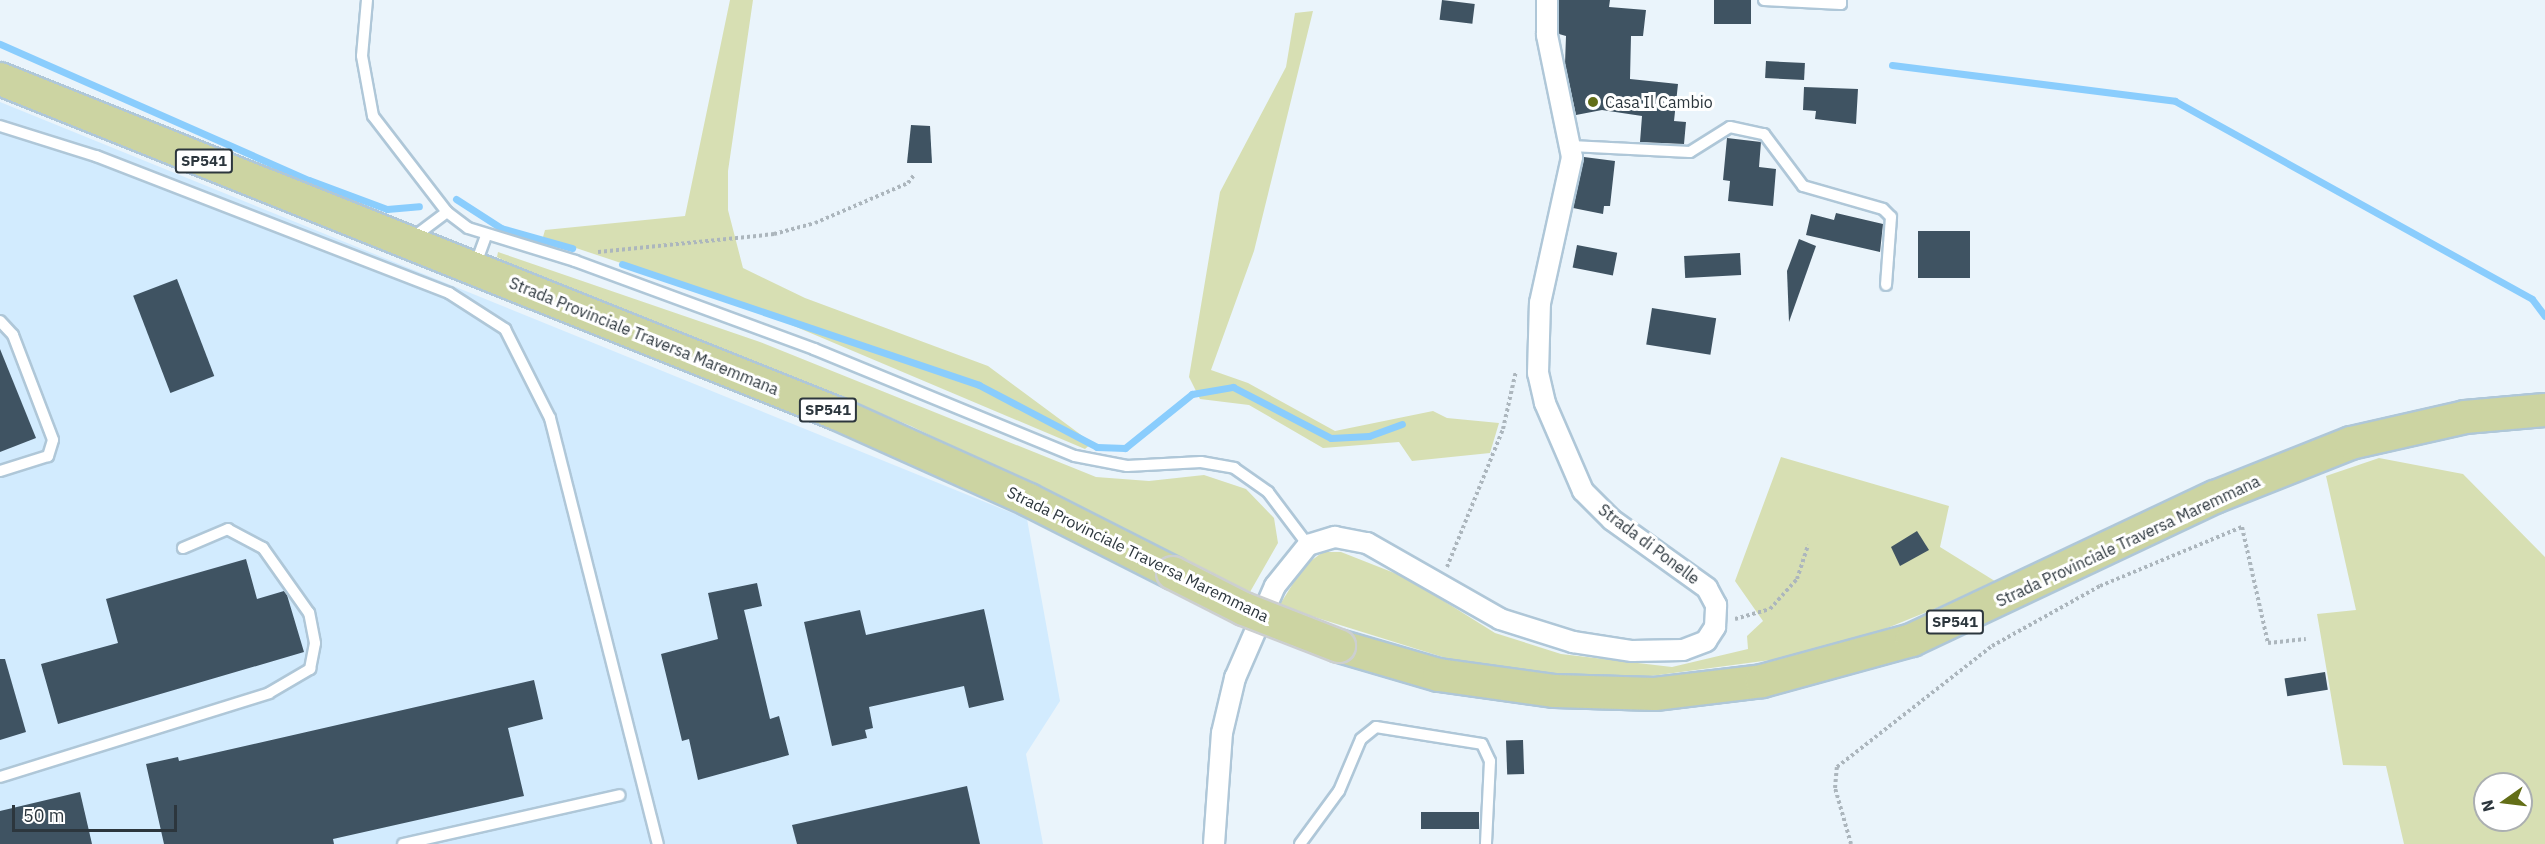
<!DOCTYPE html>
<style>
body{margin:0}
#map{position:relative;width:2545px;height:844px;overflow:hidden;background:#eaf4fb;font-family:"IBM Plex Sans",sans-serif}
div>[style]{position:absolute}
.built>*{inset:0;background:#d2ebfe}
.green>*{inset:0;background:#d7dfb3}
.stream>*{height:7px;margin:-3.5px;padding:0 3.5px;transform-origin:3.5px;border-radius:3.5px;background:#8acdfd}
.building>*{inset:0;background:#3f5362;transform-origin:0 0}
.path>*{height:4px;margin-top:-2px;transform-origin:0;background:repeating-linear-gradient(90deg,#acb6bd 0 3px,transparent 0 6px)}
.roads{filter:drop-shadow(2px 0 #afc7d8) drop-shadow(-2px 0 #afc7d8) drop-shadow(0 2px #afc7d8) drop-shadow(0 -2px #afc7d8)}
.service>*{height:10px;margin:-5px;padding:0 5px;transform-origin:5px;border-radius:5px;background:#fff}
.minor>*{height:20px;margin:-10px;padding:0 10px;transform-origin:10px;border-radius:10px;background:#fff}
.primary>*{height:32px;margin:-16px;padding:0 16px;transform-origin:16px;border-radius:16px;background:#ccd4a2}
.bridges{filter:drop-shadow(2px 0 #cccfd0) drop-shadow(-2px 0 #cccfd0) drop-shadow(0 2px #cccfd0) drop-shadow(0 -2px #cccfd0)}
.primary-bridge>*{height:32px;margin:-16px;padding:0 16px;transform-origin:16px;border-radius:16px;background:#ccd4a2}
.dots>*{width:16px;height:16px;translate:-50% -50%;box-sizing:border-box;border:3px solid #fff;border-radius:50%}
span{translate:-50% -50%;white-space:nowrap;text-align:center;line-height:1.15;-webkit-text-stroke:6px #fff;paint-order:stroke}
.shield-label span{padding:2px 4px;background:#fff;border:2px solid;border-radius:4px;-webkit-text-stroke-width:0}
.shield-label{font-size:15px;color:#2c363d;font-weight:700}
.poi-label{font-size:16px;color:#2c363d}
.left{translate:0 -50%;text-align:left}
.street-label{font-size:16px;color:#2c363d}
.north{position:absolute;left:2473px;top:772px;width:60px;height:60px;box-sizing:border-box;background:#fff;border:2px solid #abafb1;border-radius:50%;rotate:256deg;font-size:16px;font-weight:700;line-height:24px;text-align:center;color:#2c363d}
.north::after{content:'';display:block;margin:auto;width:21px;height:27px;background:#636e17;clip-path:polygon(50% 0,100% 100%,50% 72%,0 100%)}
.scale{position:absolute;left:12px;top:805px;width:165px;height:27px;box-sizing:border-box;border:3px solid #2c363d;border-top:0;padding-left:8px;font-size:18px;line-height:21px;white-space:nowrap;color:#2c363d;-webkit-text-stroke:4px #fff;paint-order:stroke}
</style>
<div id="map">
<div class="built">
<div style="clip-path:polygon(0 102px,1027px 519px,1060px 701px,1026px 754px,1043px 844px,0 844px)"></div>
</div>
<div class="green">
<div style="clip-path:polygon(730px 0,753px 0,728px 171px,728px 210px,743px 268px,805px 298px,988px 366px,1092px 443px,1085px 449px,735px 301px,543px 237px,545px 230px,685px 216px)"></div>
<div style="clip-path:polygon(1313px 11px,1254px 251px,1211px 370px,1248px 383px,1335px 431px,1433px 411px,1447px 418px,1499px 423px,1490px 453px,1412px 461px,1399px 442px,1323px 448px,1249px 405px,1200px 399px,1189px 377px,1220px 192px,1286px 67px,1295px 13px)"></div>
<div style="clip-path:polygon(498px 252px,760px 342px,1096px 477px,1149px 481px,1204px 475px,1246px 489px,1274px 518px,1278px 543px,1250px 592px,911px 426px,516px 267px,497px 257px)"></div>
<div style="clip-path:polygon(1781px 457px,1949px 506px,1940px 547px,1998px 583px,1870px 635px,1794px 657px,1636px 678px,1533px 674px,1449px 659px,1279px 606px,1304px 566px,1323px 552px,1341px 552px,1407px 578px,1495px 633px,1561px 654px,1672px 667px,1748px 649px,1747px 636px,1763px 621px,1735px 581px)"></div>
<div style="clip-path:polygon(evenodd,2379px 458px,2463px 474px,2545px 557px,2545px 844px,2404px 844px,2386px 766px,2343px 765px,2317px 614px,2356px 610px,2326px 476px,2379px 458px,2485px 784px,2521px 784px,2521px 820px,2485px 820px,2485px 784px)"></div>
</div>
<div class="stream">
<div style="left:0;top:44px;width:338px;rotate:23.8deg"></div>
<div style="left:309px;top:180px;width:83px;rotate:20.4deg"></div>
<div style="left:387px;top:209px;width:32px;rotate:-5deg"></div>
<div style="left:1892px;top:65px;width:285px;rotate:7.2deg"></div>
<div style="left:2175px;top:101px;width:408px;rotate:29deg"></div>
<div style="left:2532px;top:299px;width:21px;rotate:53deg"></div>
<div style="left:456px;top:199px;width:54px;rotate:32.8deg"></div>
<div style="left:501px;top:228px;width:74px;rotate:15.7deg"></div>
<div style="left:622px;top:264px;width:377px;rotate:18.7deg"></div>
<div style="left:979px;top:385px;width:133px;rotate:27.7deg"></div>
<div style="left:1097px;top:447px;width:28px;rotate:2deg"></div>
<div style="left:1125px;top:448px;width:86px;rotate:-38.9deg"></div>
<div style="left:1192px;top:394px;width:42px;rotate:-9.7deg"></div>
<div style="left:1233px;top:387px;width:110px;rotate:27.5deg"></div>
<div style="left:1331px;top:438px;width:38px;rotate:-3deg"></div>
<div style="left:1369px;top:436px;width:35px;rotate:-20deg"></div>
</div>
<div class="building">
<div style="left:1442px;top:0;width:33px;height:20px;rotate:7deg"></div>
<div style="clip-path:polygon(1559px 0,1610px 0,1609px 7px,1646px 10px,1643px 36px,1631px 36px,1630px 79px,1678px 84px,1674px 121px,1686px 122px,1684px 144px,1640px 142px,1642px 116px,1602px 110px,1576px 115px,1565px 64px,1566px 36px,1559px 34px)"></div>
<div style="left:1714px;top:0;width:37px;height:24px"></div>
<div style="left:1766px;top:61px;width:39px;height:17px;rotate:3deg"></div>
<div style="clip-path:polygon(1804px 87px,1858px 89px,1856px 124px,1815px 119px,1816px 111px,1803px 110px)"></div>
<div style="clip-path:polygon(911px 125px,930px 126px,932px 163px,907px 163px)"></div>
<div style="clip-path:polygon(1727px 138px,1761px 142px,1759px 167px,1776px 169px,1773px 206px,1728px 201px,1730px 181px,1723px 180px)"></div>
<div style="clip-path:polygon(1584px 157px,1615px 161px,1610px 206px,1604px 206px,1603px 214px,1573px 208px)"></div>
<div style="clip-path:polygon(1836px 213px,1883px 224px,1880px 252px,1806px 235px,1811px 214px,1834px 220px)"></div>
<div style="left:1918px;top:231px;width:52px;height:47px"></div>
<div style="clip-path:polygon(1799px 239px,1816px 246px,1789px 322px,1787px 271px)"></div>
<div style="left:1577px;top:245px;width:41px;height:23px;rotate:11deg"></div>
<div style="left:1740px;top:253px;width:22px;height:56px;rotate:87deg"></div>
<div style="left:177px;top:279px;width:104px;height:47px;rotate:69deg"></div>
<div style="left:1652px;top:308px;width:65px;height:37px;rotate:9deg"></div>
<div style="clip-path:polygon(0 349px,36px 438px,0 452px)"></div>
<div style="clip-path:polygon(1917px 531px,1929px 550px,1900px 566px,1891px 547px)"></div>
<div style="clip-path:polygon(246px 559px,257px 599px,284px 591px,287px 595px,304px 652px,58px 724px,41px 664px,118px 643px,106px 599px)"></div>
<div style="clip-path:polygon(757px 583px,762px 606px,744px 610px,770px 719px,779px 716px,789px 755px,698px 780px,689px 739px,682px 741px,661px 654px,718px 639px,708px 593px)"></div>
<div style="clip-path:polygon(984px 609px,1004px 700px,969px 708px,964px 686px,869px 707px,873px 728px,865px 730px,867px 738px,832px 746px,804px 622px,860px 610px,866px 635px)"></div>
<div style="clip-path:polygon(0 659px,5px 659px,26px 732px,0 740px)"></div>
<div style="left:2325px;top:672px;width:18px;height:41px;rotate:81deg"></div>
<div style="clip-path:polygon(534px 680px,543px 719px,508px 728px,524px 796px,333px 839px,334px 844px,164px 844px,146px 764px,178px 757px,179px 761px)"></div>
<div style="left:1523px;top:740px;width:34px;height:17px;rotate:88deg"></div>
<div style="clip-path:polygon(967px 786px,980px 844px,797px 844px,792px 825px)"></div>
<div style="clip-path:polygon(80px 792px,92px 844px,0 844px,0 811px)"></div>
<div style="left:1479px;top:812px;width:17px;height:58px;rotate:90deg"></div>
</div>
<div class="path">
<div style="left:598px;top:252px;width:177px;rotate:-5.8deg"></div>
<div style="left:774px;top:234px;width:42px;rotate:-15deg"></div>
<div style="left:815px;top:223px;width:101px;rotate:-23.3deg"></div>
<div style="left:908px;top:183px;width:10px;rotate:-53deg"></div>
<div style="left:1447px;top:567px;width:149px;rotate:-67.9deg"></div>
<div style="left:1503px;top:429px;width:59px;rotate:-77.4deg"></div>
<div style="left:1735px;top:619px;width:36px;rotate:-16deg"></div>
<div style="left:1770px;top:609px;width:40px;rotate:-48deg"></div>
<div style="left:1797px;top:579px;width:36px;rotate:-72deg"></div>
<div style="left:1851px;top:844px;width:58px;rotate:-105.9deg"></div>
<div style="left:1835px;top:788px;width:21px;rotate:-85deg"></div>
<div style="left:1837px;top:767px;width:197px;rotate:-38deg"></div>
<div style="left:1992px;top:646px;width:124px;rotate:-29.1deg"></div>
<div style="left:2100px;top:586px;width:154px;rotate:-22.6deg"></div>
<div style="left:2242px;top:527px;width:119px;rotate:77.4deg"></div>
<div style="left:2268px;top:643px;width:38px;rotate:-6deg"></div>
</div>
<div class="roads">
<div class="service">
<div style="left:367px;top:0;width:56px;rotate:95.1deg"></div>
<div style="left:362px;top:56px;width:61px;rotate:79.6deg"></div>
<div style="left:373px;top:116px;width:121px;rotate:52.4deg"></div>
<div style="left:447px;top:212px;width:26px;rotate:37deg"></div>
<div style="left:468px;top:228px;width:112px;rotate:17.1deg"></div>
<div style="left:575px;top:261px;width:255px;rotate:20.2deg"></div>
<div style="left:814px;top:349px;width:282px;rotate:22.3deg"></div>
<div style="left:1075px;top:456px;width:53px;rotate:10.9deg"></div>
<div style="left:1127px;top:466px;width:74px;rotate:-3.1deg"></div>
<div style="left:1201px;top:462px;width:34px;rotate:10deg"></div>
<div style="left:1234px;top:468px;width:42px;rotate:35.2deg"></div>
<div style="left:1268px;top:492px;width:66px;rotate:53deg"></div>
<div style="left:1764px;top:0;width:77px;rotate:3deg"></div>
<div style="left:1841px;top:4px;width:4px;rotate:-90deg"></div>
<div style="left:0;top:126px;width:101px;rotate:17.4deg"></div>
<div style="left:96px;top:156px;width:379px;rotate:21.2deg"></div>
<div style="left:449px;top:293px;width:67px;rotate:32.7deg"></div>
<div style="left:505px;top:329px;width:100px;rotate:63.2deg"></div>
<div style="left:550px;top:418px;width:439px;rotate:75.8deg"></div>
<div style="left:1571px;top:146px;width:119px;rotate:2.9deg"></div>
<div style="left:1690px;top:152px;width:47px;rotate:-32deg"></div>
<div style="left:1730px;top:127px;width:35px;rotate:12deg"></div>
<div style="left:1764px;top:134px;width:65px;rotate:53.1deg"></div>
<div style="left:1803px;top:186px;width:83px;rotate:16deg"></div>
<div style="left:1883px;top:209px;width:11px;rotate:45deg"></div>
<div style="left:1891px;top:217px;width:68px;rotate:94.2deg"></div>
<div style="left:411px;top:239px;width:45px;rotate:-36.9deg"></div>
<div style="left:475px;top:266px;width:32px;rotate:-70deg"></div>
<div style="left:0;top:321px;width:19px;rotate:47deg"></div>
<div style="left:13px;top:335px;width:112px;rotate:69.1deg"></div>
<div style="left:53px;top:440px;width:17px;rotate:107deg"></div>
<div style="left:48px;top:456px;width:50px;rotate:162.6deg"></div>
<div style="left:0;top:777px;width:282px;rotate:-17.3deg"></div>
<div style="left:269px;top:693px;width:48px;rotate:-30.3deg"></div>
<div style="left:310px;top:669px;width:26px;rotate:-79deg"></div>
<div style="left:315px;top:643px;width:31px;rotate:-101deg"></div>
<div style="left:309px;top:613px;width:80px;rotate:-125.3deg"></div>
<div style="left:263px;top:548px;width:40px;rotate:-152deg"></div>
<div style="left:228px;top:529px;width:49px;rotate:157.1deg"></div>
<div style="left:403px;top:844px;width:222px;rotate:-12.7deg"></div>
<div style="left:1300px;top:844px;width:66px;rotate:-53.7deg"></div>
<div style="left:1339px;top:791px;width:56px;rotate:-67.1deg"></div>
<div style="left:1361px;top:739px;width:19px;rotate:-39deg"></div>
<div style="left:1376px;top:727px;width:107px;rotate:9.1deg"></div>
<div style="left:1482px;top:744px;width:19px;rotate:65deg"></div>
<div style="left:1490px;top:761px;width:83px;rotate:92.8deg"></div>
</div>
<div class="minor">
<div style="left:1214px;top:844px;width:111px;rotate:-85.9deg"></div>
<div style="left:1222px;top:733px;width:57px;rotate:-76.7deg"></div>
<div style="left:1235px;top:678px;width:100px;rotate:-66.5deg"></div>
<div style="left:1275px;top:586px;width:53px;rotate:-51.2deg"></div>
<div style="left:1308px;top:545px;width:28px;rotate:-17deg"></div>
<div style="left:1335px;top:537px;width:33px;rotate:11deg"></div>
<div style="left:1367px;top:543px;width:153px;rotate:29.7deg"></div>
<div style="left:1500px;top:619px;width:77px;rotate:17.5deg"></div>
<div style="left:1573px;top:642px;width:60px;rotate:8.7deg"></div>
<div style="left:1632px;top:651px;width:51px;rotate:-1.1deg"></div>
<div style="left:1683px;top:650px;width:25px;rotate:-21deg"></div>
<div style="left:1706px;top:641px;width:17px;rotate:-57deg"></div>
<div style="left:1715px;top:627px;width:22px;rotate:-87deg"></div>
<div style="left:1716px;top:605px;width:19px;rotate:-118deg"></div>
<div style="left:1707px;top:588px;width:117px;rotate:-144.4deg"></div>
<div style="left:1612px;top:520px;width:41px;rotate:-135deg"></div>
<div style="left:1583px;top:491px;width:96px;rotate:-113.4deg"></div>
<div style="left:1545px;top:403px;width:31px;rotate:-103deg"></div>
<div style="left:1538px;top:373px;width:70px;rotate:-88.4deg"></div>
<div style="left:1540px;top:303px;width:149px;rotate:-77.6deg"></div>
<div style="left:1572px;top:157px;width:125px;rotate:-101.6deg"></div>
<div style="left:1547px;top:35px;width:35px;rotate:-90deg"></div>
</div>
<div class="primary">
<div style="left:0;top:79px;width:902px;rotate:21.79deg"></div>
<div style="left:838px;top:414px;width:209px;rotate:24.2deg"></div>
<div style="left:1029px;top:500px;width:161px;rotate:26.9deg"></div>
<div style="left:1339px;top:646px;width:104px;rotate:16.2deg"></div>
<div style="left:1439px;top:675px;width:117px;rotate:7.9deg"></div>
<div style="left:1555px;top:691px;width:100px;rotate:1.7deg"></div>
<div style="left:1655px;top:694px;width:108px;rotate:-6.9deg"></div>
<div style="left:1762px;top:681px;width:156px;rotate:-15.3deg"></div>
<div style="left:1912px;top:640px;width:335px;rotate:-25.3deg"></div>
<div style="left:2215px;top:497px;width:146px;rotate:-21.7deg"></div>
<div style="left:2351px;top:443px;width:117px;rotate:-12.8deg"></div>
<div style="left:2465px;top:417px;width:80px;rotate:-5deg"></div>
</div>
</div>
<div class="bridges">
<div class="primary-bridge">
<div style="left:1173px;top:573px;width:80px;rotate:26.9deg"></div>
<div style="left:1244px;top:609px;width:102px;rotate:21.3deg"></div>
</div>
</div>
<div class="dots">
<div style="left:1593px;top:102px;background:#636e17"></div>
</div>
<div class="shield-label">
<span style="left:204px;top:161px">SP541</span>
<span style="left:828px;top:410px">SP541</span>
<span style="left:1955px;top:622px">SP541</span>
</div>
<div class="poi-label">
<span class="left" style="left:1605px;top:102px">Casa Il Cambio</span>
</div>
<div class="street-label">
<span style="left:644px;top:336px;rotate:22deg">Strada Provinciale Traversa Maremmana</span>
<span style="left:2128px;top:541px;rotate:-25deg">Strada Provinciale Traversa Maremmana</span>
<span style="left:1649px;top:544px;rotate:37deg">Strada di Ponelle</span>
<span style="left:1138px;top:554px;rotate:26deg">Strada Provinciale Traversa Maremmana</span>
</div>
<div class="north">N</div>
<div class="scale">50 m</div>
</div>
